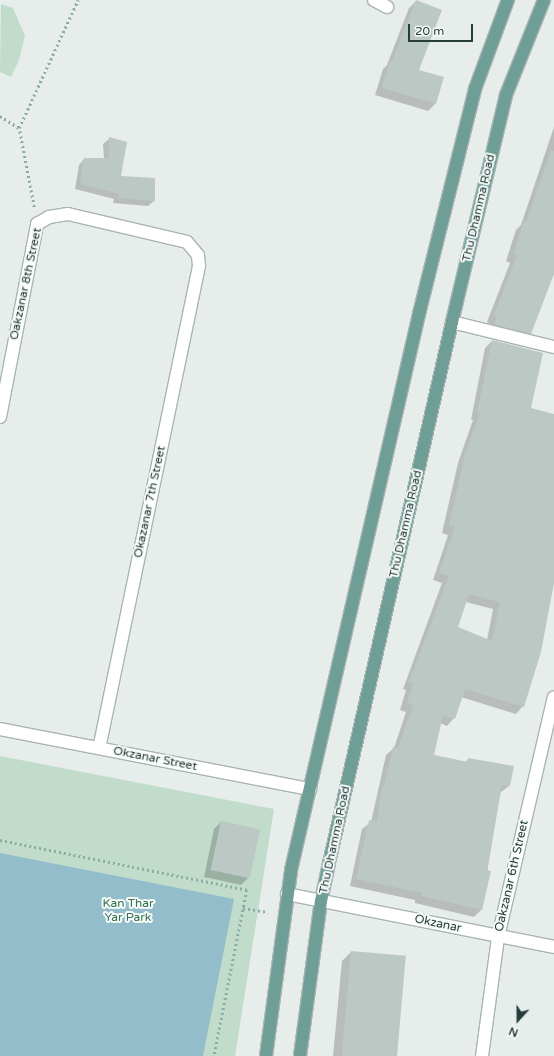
<!DOCTYPE html>
<style>
body{margin:0}
#map{position:relative;width:554px;height:1056px;overflow:hidden;background:#e6edeb;font-family:"Varela Round",sans-serif}
div>[style]{position:absolute}
.green>*{inset:0;background:#c1dccb}
.water>*{inset:0;background:#94bdcc}
.shadow>*{inset:0;background:#0003}
.building>*{inset:0;background:#bbc8c4;transform-origin:0 0}
.path>*{height:2.5px;margin-top:-1.25px;transform-origin:0;background:repeating-linear-gradient(90deg,#89ada6 0 2px,transparent 0 5px)}
.roads{filter:drop-shadow(1px 0 #a9b5b2) drop-shadow(-1px 0 #a9b5b2) drop-shadow(0 1px #a9b5b2) drop-shadow(0 -1px #a9b5b2)}
.minor>*{height:12px;margin:-6px;padding:0 6px;transform-origin:6px;border-radius:6px;background:#fff}
.primary>*{height:12px;margin:-6px;padding:0 6px;transform-origin:6px;border-radius:6px;background:#6f9e97}
span{translate:-50% -50%;white-space:nowrap;text-align:center;line-height:1.15;-webkit-text-stroke:4px #f6faf8;paint-order:stroke}
.street-label{font-size:12px;color:#263d3a}
.park-label{font-size:12px;color:#347052}
.north{position:absolute;left:498px;top:1000px;width:40px;height:40px;-webkit-text-stroke:3px #f6faf8;paint-order:stroke;rotate:201deg;font-size:11px;font-weight:700;line-height:16px;text-align:center;color:#263d3a}
.north::after{content:'';display:block;margin:auto;width:14px;height:18px;background:#263d3a;clip-path:polygon(50% 0,100% 100%,50% 72%,0 100%)}
.scale{position:absolute;left:408px;top:24px;width:65px;height:18px;box-sizing:border-box;border:2px solid #263d3a;border-top:0;padding-left:5px;font-size:12px;line-height:14px;white-space:nowrap;color:#263d3a;-webkit-text-stroke:3px #f6faf8;paint-order:stroke}
</style>
<div id="map">
<div class="green">
<div style="clip-path:polygon(1px 4px,13px 8px,25px 36px,19px 60px,11px 77px,0 72px)"></div>
<div style="clip-path:polygon(0 756px,274px 809px,235px 1056px,0 1056px)"></div>
</div>
<div class="water">
<div style="clip-path:polygon(0 853px,234px 899px,203px 1056px,0 1056px)"></div>
</div>
<div class="shadow">
<div style="clip-path:polygon(416px 1px,418px 70px,435px 104px,428px 111px,375px 95px,383px 69px,387px 65px,409px 8px)"></div>
<div style="clip-path:polygon(554px 127px,554px 271px,530px 333px,523px 341px,488px 332px,490px 324px,487px 322px,510px 263px,506px 261px,516px 230px,521px 225px)"></div>
<div style="clip-path:polygon(109px 139px,120px 176px,154px 201px,148px 206px,113px 203px,114px 199px,75px 189px,79px 165px,84px 159px,104px 159px,103px 144px)"></div>
<div style="clip-path:polygon(evenodd,492px 341px,530px 409px,554px 415px,554px 582px,523px 706px,516px 714px,461px 697px,454px 718px,447px 726px,440px 723px,432px 756px,466px 762px,468px 759px,509px 786px,500px 793px,481px 910px,474px 917px,415px 903px,415px 900px,350px 886px,362px 829px,371px 822px,386px 755px,394px 748px,406px 712px,400px 710px,406px 690px,403px 689px,442px 583px,433px 580px,448px 535px,442px 533px,458px 463px,473px 420px,471px 420px,485px 348px,492px 341px,466px 602px,493px 609px,487px 640px,457px 628px,466px 602px)"></div>
<div style="clip-path:polygon(221px 822px,248px 878px,241px 885px,204px 877px,214px 829px)"></div>
<div style="clip-path:polygon(351px 952px,396px 1056px,333px 1056px,342px 961px)"></div>
</div>
<div class="building">
<div style="clip-path:polygon(416px 0,442px 10px,419px 70px,444px 77px,436px 104px,382px 88px,390px 61px,392px 62px)"></div>
<div style="clip-path:polygon(109px 137px,127px 142px,121px 176px,155px 178px,155px 201px,118px 198px,119px 194px,80px 184px,84px 158px,109px 158px)"></div>
<div style="clip-path:polygon(551px 151px,554px 151px,554px 274px,531px 334px,495px 325px,497px 316px,494px 315px,517px 255px,513px 254px,524px 221px,526px 222px)"></div>
<div style="clip-path:polygon(evenodd,492px 340px,543px 353px,531px 408px,554px 414px,554px 583px,541px 652px,524px 707px,465px 689px,455px 719px,443px 715px,434px 755px,468px 762px,468px 758px,514px 766px,510px 786px,502px 785px,487px 870px,491px 871px,482px 910px,421px 896px,422px 893px,356px 879px,369px 820px,377px 822px,382px 785px,384px 786px,393px 747px,398px 748px,413px 705px,407px 703px,413px 683px,409px 682px,449px 576px,439px 573px,455px 527px,449px 525px,465px 454px,480px 413px,477px 413px,492px 340px,469px 594px,500px 602px,492px 641px,458px 627px,469px 594px)"></div>
<div style="left:221px;top:821px;width:40px;height:50px;rotate:12deg"></div>
<div style="left:351px;top:951px;width:55px;height:105px;rotate:5deg"></div>
</div>
<div class="path">
<div style="left:0;top:116px;width:22px;rotate:32deg"></div>
<div style="left:34px;top:207px;width:80px;rotate:-100.8deg"></div>
<div style="left:19px;top:128px;width:141px;rotate:-65.3deg"></div>
<div style="left:0;top:840px;width:252px;rotate:11.4deg"></div>
<div style="left:247px;top:890px;width:169px;rotate:101.2deg"></div>
<div style="left:243px;top:908px;width:25px;rotate:9deg"></div>
</div>
<div class="roads">
<div class="minor">
<div style="left:374px;top:0;width:15px;rotate:28deg"></div>
<div style="left:452px;top:322px;width:105px;rotate:13.8deg"></div>
<div style="left:0;top:417px;width:197px;rotate:-79.1deg"></div>
<div style="left:37px;top:224px;width:14px;rotate:-30deg"></div>
<div style="left:49px;top:217px;width:19px;rotate:-9deg"></div>
<div style="left:68px;top:214px;width:122px;rotate:13.2deg"></div>
<div style="left:187px;top:242px;width:17px;rotate:50deg"></div>
<div style="left:198px;top:255px;width:11px;rotate:85deg"></div>
<div style="left:199px;top:266px;width:492px;rotate:101.7deg"></div>
<div style="left:0;top:729px;width:316px;rotate:11deg"></div>
<div style="left:287px;top:894px;width:272px;rotate:11.2deg"></div>
<div style="left:482px;top:1056px;width:120px;rotate:-82.3deg"></div>
<div style="left:498px;top:937px;width:246px;rotate:-76.9deg"></div>
</div>
<div class="primary">
<div style="left:266px;top:1056px;width:188px;rotate:-82.3deg"></div>
<div style="left:291px;top:870px;width:575px;rotate:-77.03deg"></div>
<div style="left:420px;top:310px;width:228px;rotate:-76deg"></div>
<div style="left:475px;top:89px;width:95px;rotate:-69.7deg"></div>
<div style="left:300px;top:1056px;width:156px;rotate:-82.3deg"></div>
<div style="left:321px;top:901px;width:39px;rotate:-78deg"></div>
<div style="left:329px;top:863px;width:555px;rotate:-77.19deg"></div>
<div style="left:452px;top:322px;width:233px;rotate:-76.6deg"></div>
<div style="left:506px;top:95px;width:102px;rotate:-68.2deg"></div>
</div>
</div>
<div class="street-label">
<span style="left:479px;top:208px;rotate:-77deg">Thu Dhamma Road</span>
<span style="left:26px;top:284px;rotate:-78deg">Oakzanar 8th Street</span>
<span style="left:150px;top:502px;rotate:-78deg">Okazanar 7th Street</span>
<span style="left:406px;top:524px;rotate:-77deg">Thu Dhamma Road</span>
<span style="left:155px;top:759px;rotate:11deg">Okzanar Street</span>
<span style="left:335px;top:840px;rotate:-78deg">Thu Dhamma Road</span>
<span style="left:512px;top:876px;rotate:-77deg">Oakzanar 6th Street</span>
<span style="left:438px;top:924px;rotate:12deg">Okzanar</span>
</div>
<div class="park-label">
<span style="left:128px;top:911px">Kan Thar<br>Yar Park</span>
</div>
<div class="north">N</div>
<div class="scale">20 m</div>
</div>
